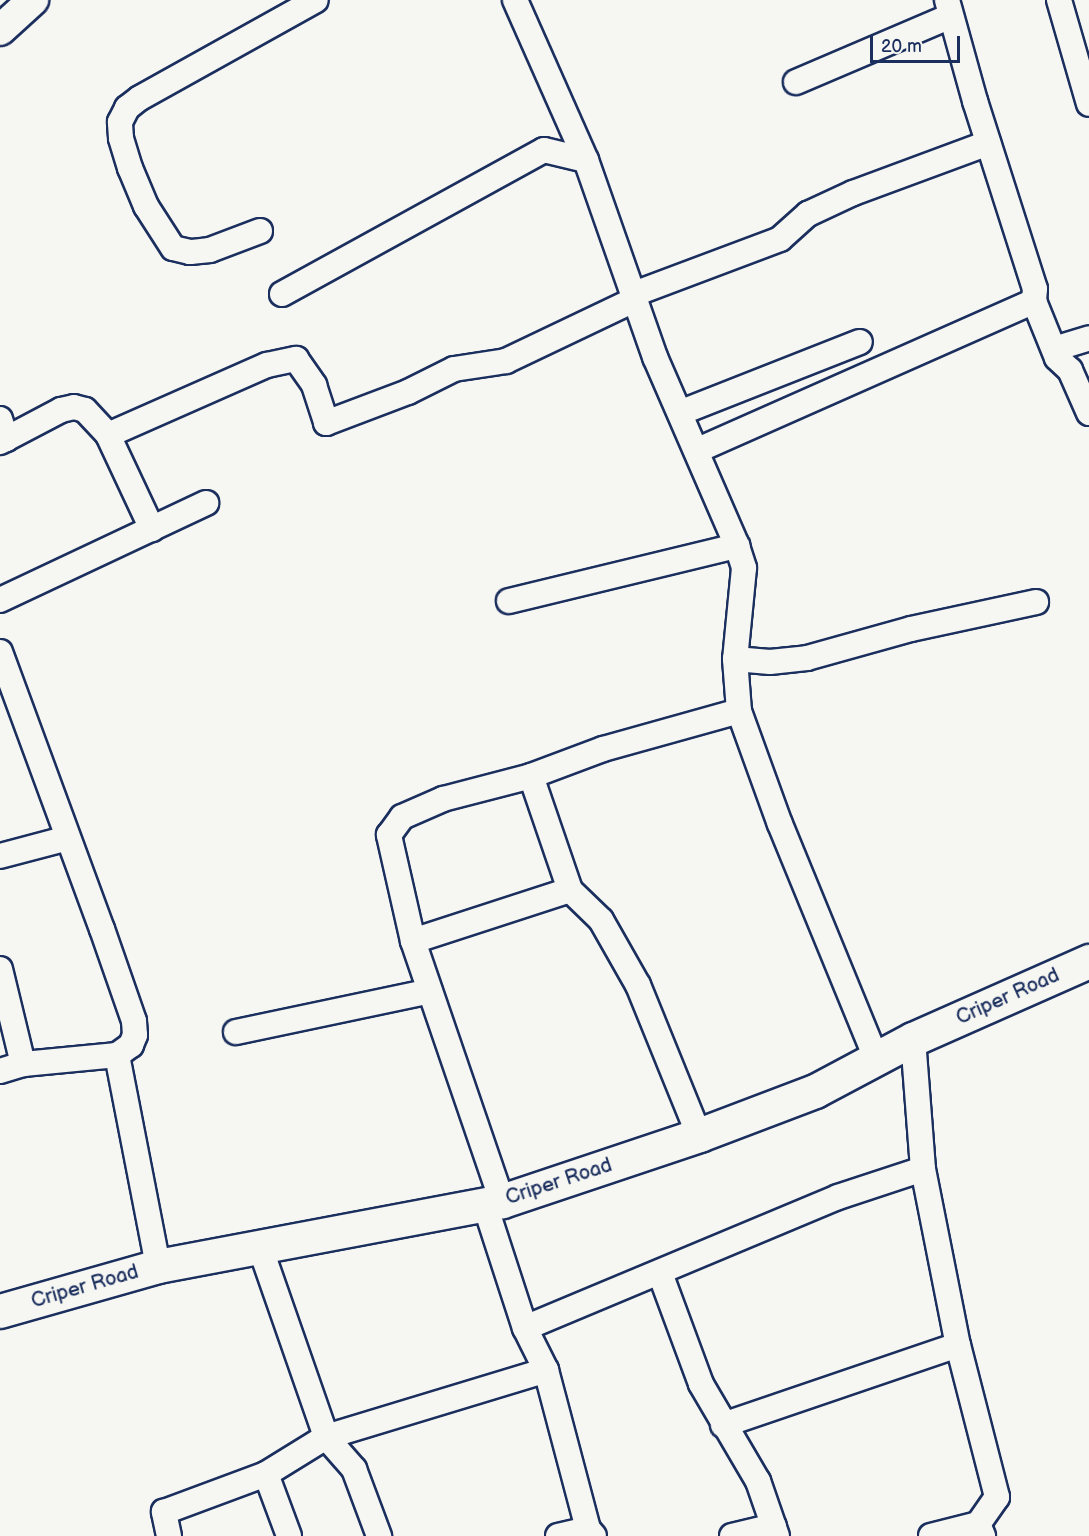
<!DOCTYPE html>
<style>
body{margin:0}
#map{position:relative;width:1089px;height:1536px;overflow:hidden;background:#f6f6f2;font-family:"Balsamiq Sans",sans-serif}
div>[style]{position:absolute}
.roads{filter:drop-shadow(2px 0 #1b2f5e) drop-shadow(-2px 0 #1b2f5e) drop-shadow(0 2px #1b2f5e) drop-shadow(0 -2px #1b2f5e)}
.minor>*{height:24px;margin:-12px;padding:0 12px;transform-origin:12px;border-radius:12px;background:#f6f6f2}
.tertiary>*{height:30px;margin:-15px;padding:0 15px;transform-origin:15px;border-radius:15px;background:#f6f6f2}
.secondary>*{height:33px;margin:-16.5px;padding:0 16.5px;transform-origin:16.5px;border-radius:16.5px;background:#f6f6f2}
span{translate:-50% -50%;white-space:nowrap;text-align:center;line-height:1.15;-webkit-text-stroke:4.5px #f6f6f2;paint-order:stroke}
.street-label{font-size:20px;color:#1b2f5e}
.scale{position:absolute;left:870px;top:36px;width:90px;height:27px;box-sizing:border-box;border:3px solid #1b2f5e;border-top:0;padding-left:8px;font-size:18px;line-height:21px;white-space:nowrap;color:#1b2f5e;-webkit-text-stroke:4px #f6f6f2;paint-order:stroke}
</style>
<div id="map">
<div class="roads">
<div class="minor">
<div style="left:515px;top:0;width:175px;rotate:66.1deg"></div>
<div style="left:586px;top:160px;width:209px;rotate:70.7deg"></div>
<div style="left:655px;top:357px;width:206px;rotate:66.5deg"></div>
<div style="left:737px;top:546px;width:23px;rotate:72deg"></div>
<div style="left:744px;top:568px;width:91px;rotate:95.6deg"></div>
<div style="left:735px;top:659px;width:52px;rotate:85.6deg"></div>
<div style="left:739px;top:711px;width:120px;rotate:70.1deg"></div>
<div style="left:780px;top:824px;width:255px;rotate:67.7deg"></div>
<div style="left:947px;top:0;width:105px;rotate:74.5deg"></div>
<div style="left:975px;top:101px;width:197px;rotate:72.3deg"></div>
<div style="left:1035px;top:289px;width:12px;rotate:95deg"></div>
<div style="left:1034px;top:301px;width:61px;rotate:68deg"></div>
<div style="left:1057px;top:358px;width:18px;rotate:43deg"></div>
<div style="left:1070px;top:370px;width:47px;rotate:66.2deg"></div>
<div style="left:1059px;top:0;width:108px;rotate:73.9deg"></div>
<div style="left:796px;top:82px;width:168px;rotate:-23.1deg"></div>
<div style="left:260px;top:231px;width:53px;rotate:159.2deg"></div>
<div style="left:210px;top:250px;width:20px;rotate:174deg"></div>
<div style="left:190px;top:252px;width:17px;rotate:-167deg"></div>
<div style="left:173px;top:248px;width:50px;rotate:-122.7deg"></div>
<div style="left:146px;top:206px;width:41px;rotate:-112.8deg"></div>
<div style="left:130px;top:168px;width:31px;rotate:-107deg"></div>
<div style="left:121px;top:138px;width:16px;rotate:-94deg"></div>
<div style="left:120px;top:122px;width:16px;rotate:-63deg"></div>
<div style="left:127px;top:108px;width:16px;rotate:-38deg"></div>
<div style="left:140px;top:98px;width:201px;rotate:-29.1deg"></div>
<div style="left:282px;top:294px;width:299px;rotate:-28.8deg"></div>
<div style="left:544px;top:150px;width:43px;rotate:13.4deg"></div>
<div style="left:634px;top:294px;width:156px;rotate:-20.6deg"></div>
<div style="left:780px;top:239px;width:38px;rotate:-42deg"></div>
<div style="left:808px;top:214px;width:50px;rotate:-25deg"></div>
<div style="left:853px;top:193px;width:144px;rotate:-20.3deg"></div>
<div style="left:1054px;top:349px;width:37px;rotate:-17deg"></div>
<div style="left:682px;top:412px;width:191px;rotate:-21.5deg"></div>
<div style="left:0;top:419px;width:21px;rotate:73deg"></div>
<div style="left:6px;top:439px;width:7px;rotate:153deg"></div>
<div style="left:108px;top:435px;width:174px;rotate:-23.8deg"></div>
<div style="left:267px;top:365px;width:30px;rotate:-12deg"></div>
<div style="left:296px;top:359px;width:32px;rotate:55deg"></div>
<div style="left:314px;top:385px;width:40px;rotate:72deg"></div>
<div style="left:326px;top:423px;width:88px;rotate:-20.7deg"></div>
<div style="left:408px;top:392px;width:51px;rotate:-26.6deg"></div>
<div style="left:454px;top:369px;width:53px;rotate:-8.7deg"></div>
<div style="left:506px;top:361px;width:144px;rotate:-25.5deg"></div>
<div style="left:6px;top:439px;width:62px;rotate:-27.8deg"></div>
<div style="left:61px;top:410px;width:13px;rotate:-13deg"></div>
<div style="left:74px;top:407px;width:11px;rotate:15deg"></div>
<div style="left:85px;top:410px;width:34px;rotate:47deg"></div>
<div style="left:108px;top:435px;width:104px;rotate:64.9deg"></div>
<div style="left:698px;top:450px;width:368px;rotate:-23.9deg"></div>
<div style="left:0;top:600px;width:228px;rotate:-25.2deg"></div>
<div style="left:509px;top:601px;width:235px;rotate:-13.6deg"></div>
<div style="left:0;top:652px;width:295px;rotate:69.8deg"></div>
<div style="left:102px;top:929px;width:97px;rotate:70.8deg"></div>
<div style="left:134px;top:1021px;width:14px;rotate:86deg"></div>
<div style="left:135px;top:1035px;width:11px;rotate:112deg"></div>
<div style="left:131px;top:1045px;width:17px;rotate:144deg"></div>
<div style="left:117px;top:1055px;width:94px;rotate:174.5deg"></div>
<div style="left:23px;top:1064px;width:24px;rotate:163deg"></div>
<div style="left:735px;top:659px;width:35px;rotate:5deg"></div>
<div style="left:770px;top:662px;width:37px;rotate:-6deg"></div>
<div style="left:807px;top:658px;width:108px;rotate:-15.6deg"></div>
<div style="left:911px;top:629px;width:128px;rotate:-12.2deg"></div>
<div style="left:531px;top:776px;width:120px;rotate:71.1deg"></div>
<div style="left:0;top:856px;width:70px;rotate:-14.8deg"></div>
<div style="left:413px;top:941px;width:109px;rotate:-102.8deg"></div>
<div style="left:389px;top:835px;width:22px;rotate:-54deg"></div>
<div style="left:402px;top:817px;width:45px;rotate:-23.7deg"></div>
<div style="left:443px;top:799px;width:91px;rotate:-14.6deg"></div>
<div style="left:531px;top:776px;width:77px;rotate:-20.6deg"></div>
<div style="left:603px;top:749px;width:141px;rotate:-15.6deg"></div>
<div style="left:0;top:969px;width:98px;rotate:76.4deg"></div>
<div style="left:236px;top:1032px;width:198px;rotate:-11.9deg"></div>
<div style="left:913px;top:1039px;width:130px;rotate:85.6deg"></div>
<div style="left:923px;top:1169px;width:179px;rotate:78.8deg"></div>
<div style="left:958px;top:1345px;width:157px;rotate:75.6deg"></div>
<div style="left:997px;top:1497px;width:33px;rotate:125deg"></div>
<div style="left:978px;top:1524px;width:13px;rotate:67deg"></div>
<div style="left:117px;top:1055px;width:215px;rotate:79deg"></div>
<div style="left:502px;top:1201px;width:275px;rotate:-108.9deg"></div>
<div style="left:413px;top:941px;width:165px;rotate:-18deg"></div>
<div style="left:570px;top:890px;width:43px;rotate:44.1deg"></div>
<div style="left:601px;top:920px;width:75px;rotate:60.4deg"></div>
<div style="left:638px;top:985px;width:162px;rotate:67.9deg"></div>
<div style="left:485px;top:1205px;width:129px;rotate:72deg"></div>
<div style="left:525px;top:1328px;width:47px;rotate:63.4deg"></div>
<div style="left:546px;top:1370px;width:164px;rotate:75.2deg"></div>
<div style="left:588px;top:1529px;width:9px;rotate:49deg"></div>
<div style="left:260px;top:1247px;width:201px;rotate:70.8deg"></div>
<div style="left:326px;top:1437px;width:43px;rotate:48.8deg"></div>
<div style="left:354px;top:1469px;width:72px;rotate:69.5deg"></div>
<div style="left:660px;top:1273px;width:118px;rotate:69.7deg"></div>
<div style="left:701px;top:1384px;width:113px;rotate:59.6deg"></div>
<div style="left:758px;top:1481px;width:58px;rotate:70.9deg"></div>
<div style="left:525px;top:1328px;width:339px;rotate:-22.7deg"></div>
<div style="left:838px;top:1197px;width:89px;rotate:-18.2deg"></div>
<div style="left:723px;top:1425px;width:248px;rotate:-18.8deg"></div>
<div style="left:266px;top:1474px;width:66px;rotate:69.6deg"></div>
<div style="left:169px;top:1536px;width:25px;rotate:-102deg"></div>
<div style="left:164px;top:1512px;width:109px;rotate:-20.4deg"></div>
<div style="left:266px;top:1474px;width:70px;rotate:-31.7deg"></div>
<div style="left:326px;top:1437px;width:230px;rotate:-16.9deg"></div>
<div style="left:558px;top:1536px;width:31px;rotate:-13deg"></div>
<div style="left:732px;top:1536px;width:43px;rotate:-13.4deg"></div>
<div style="left:931px;top:1536px;width:49px;rotate:-14.3deg"></div>
</div>
<div class="tertiary">
<div style="left:0;top:30px;width:45px;rotate:-42.3deg"></div>
</div>
<div class="secondary">
<div style="left:0;top:1311px;width:164px;rotate:-15.9deg"></div>
<div style="left:158px;top:1266px;width:350px;rotate:-10.7deg"></div>
<div style="left:502px;top:1201px;width:208px;rotate:-18.5deg"></div>
<div style="left:699px;top:1135px;width:124px;rotate:-20.8deg"></div>
<div style="left:815px;top:1091px;width:111px;rotate:-28deg"></div>
<div style="left:913px;top:1039px;width:193px;rotate:-23.9deg"></div>
</div>
</div>
<div class="street-label">
<span style="left:1008px;top:997px;rotate:-24deg">Criper Road</span>
<span style="left:559px;top:1182px;rotate:-18deg">Criper Road</span>
<span style="left:85px;top:1287px;rotate:-16deg">Criper Road</span>
</div>
<div class="scale">20 m</div>
</div>
